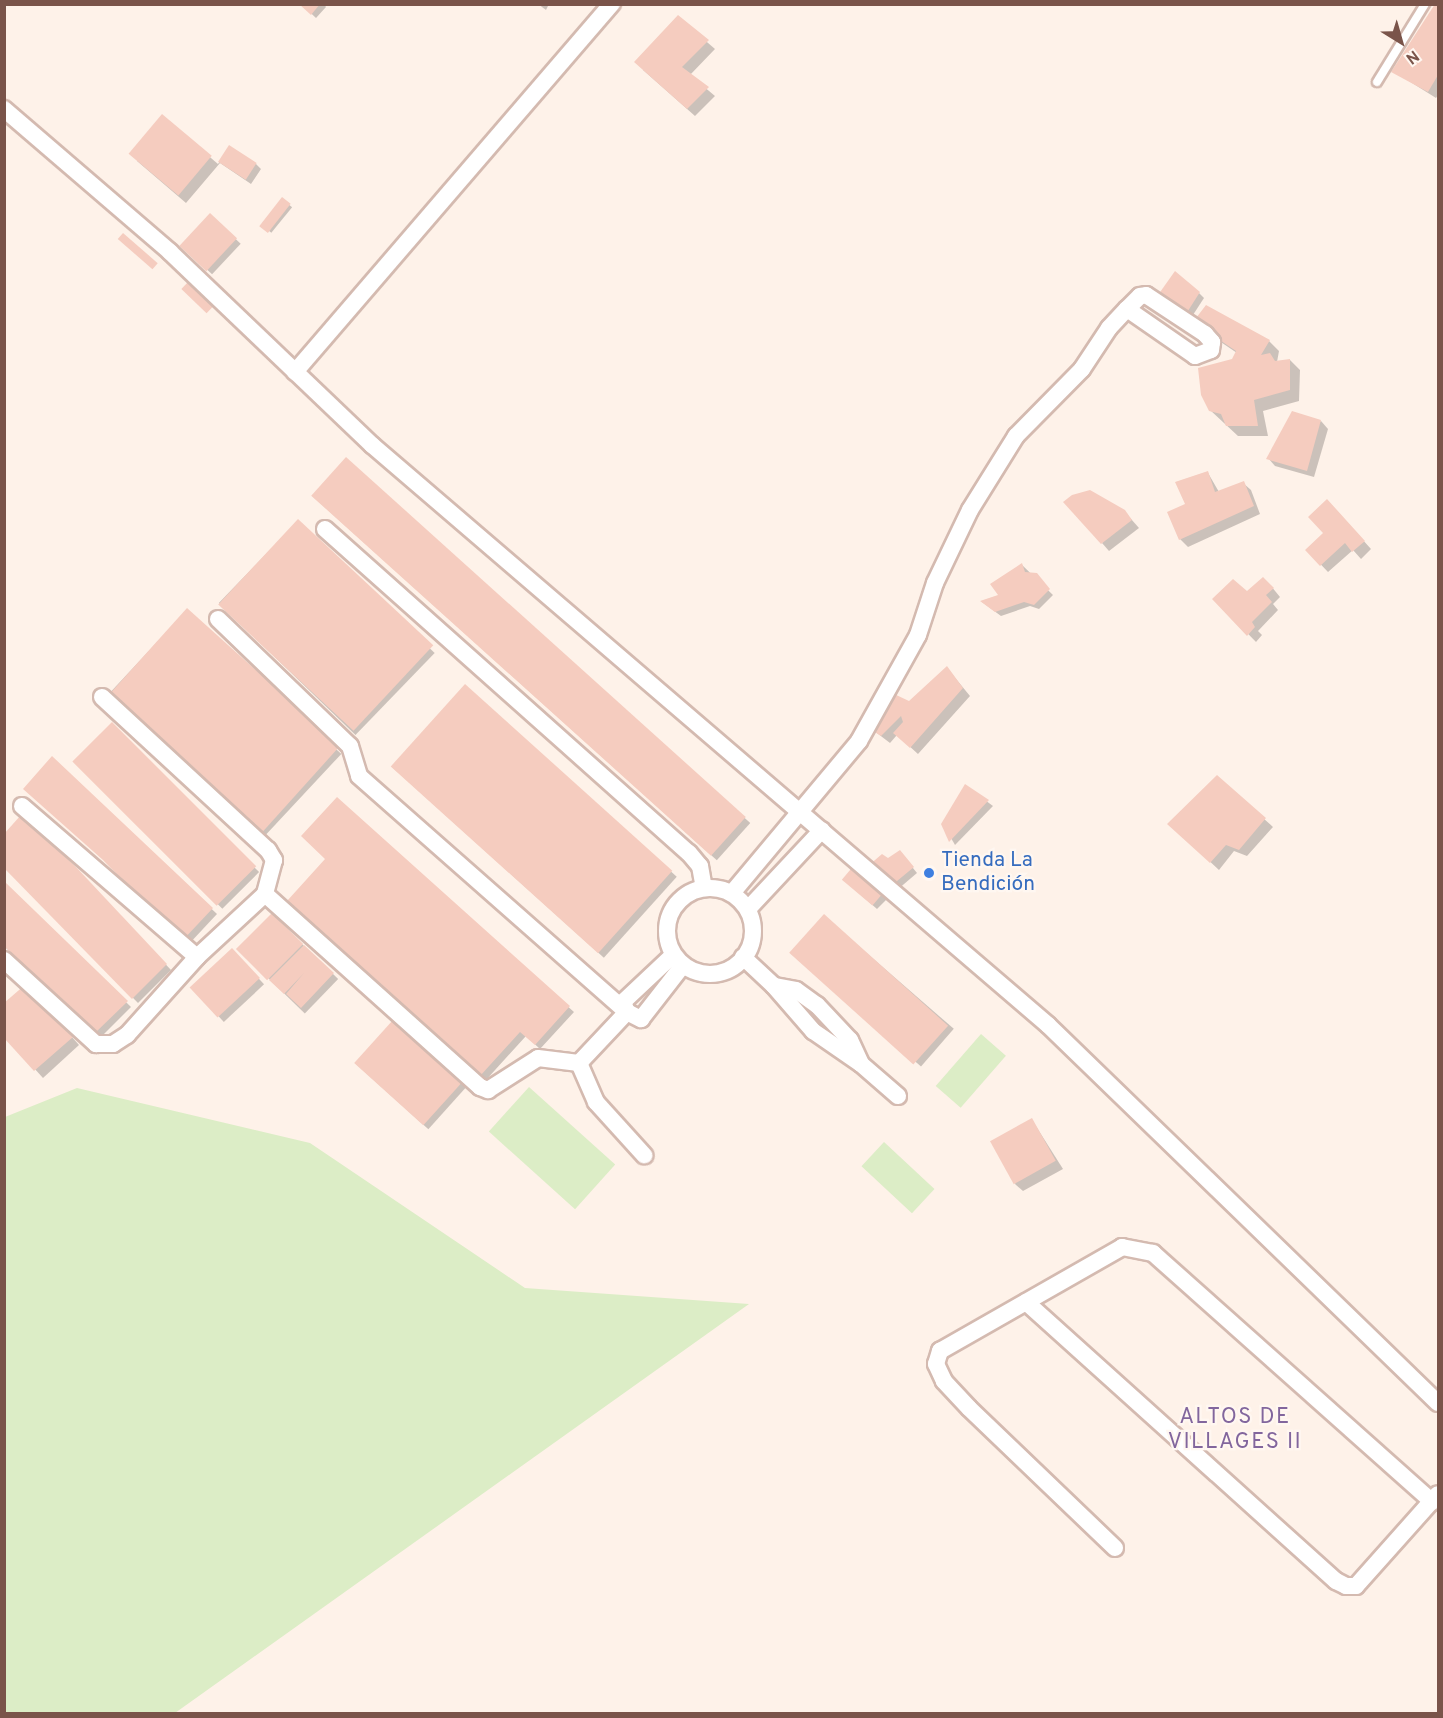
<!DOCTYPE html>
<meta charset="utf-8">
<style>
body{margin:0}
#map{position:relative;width:1443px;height:1718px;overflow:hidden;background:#fef2e9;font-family:Overpass,sans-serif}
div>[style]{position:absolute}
.green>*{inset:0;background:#dcedc6;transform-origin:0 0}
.shadow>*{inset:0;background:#0003;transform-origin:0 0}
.building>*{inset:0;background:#f5ccbf;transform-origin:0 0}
.roads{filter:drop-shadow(2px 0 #d4bab0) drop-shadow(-2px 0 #d4bab0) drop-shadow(0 2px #d4bab0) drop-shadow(0 -2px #d4bab0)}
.service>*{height:8px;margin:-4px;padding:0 4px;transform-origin:4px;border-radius:4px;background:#fff}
.minor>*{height:16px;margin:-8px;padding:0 8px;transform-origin:8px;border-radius:8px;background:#fff}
.minor>.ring{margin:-8px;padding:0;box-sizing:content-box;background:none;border:16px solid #fff;border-radius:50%}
.dots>*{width:16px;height:16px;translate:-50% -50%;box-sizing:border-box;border:3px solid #fff7f1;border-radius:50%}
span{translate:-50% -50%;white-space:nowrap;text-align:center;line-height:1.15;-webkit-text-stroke:4.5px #fff7f1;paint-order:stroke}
.shop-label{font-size:21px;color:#366cbe}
.left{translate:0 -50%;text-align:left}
.neighbourhood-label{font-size:22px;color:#82669d;letter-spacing:1.5px}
.frame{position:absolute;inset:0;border:6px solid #7a544a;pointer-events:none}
.north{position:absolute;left:1371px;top:12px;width:60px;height:60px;-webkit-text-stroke:4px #fff7f1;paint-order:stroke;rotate:143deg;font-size:16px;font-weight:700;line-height:24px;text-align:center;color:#7a544a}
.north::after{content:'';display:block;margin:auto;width:21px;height:27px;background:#7a544a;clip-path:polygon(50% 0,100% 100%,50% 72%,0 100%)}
</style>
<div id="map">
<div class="green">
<div style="left:981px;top:1034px;width:33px;height:69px;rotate:41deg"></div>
<div style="left:529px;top:1087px;width:116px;height:60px;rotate:42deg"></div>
<div style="clip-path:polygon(77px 1088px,310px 1143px,525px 1288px,749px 1304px,175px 1713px,5px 1713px,5px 1117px)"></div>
<div style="left:884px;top:1142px;width:69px;height:33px;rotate:43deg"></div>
</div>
<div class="shadow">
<div style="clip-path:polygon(301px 4px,324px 4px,326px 7px,316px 18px)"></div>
<div style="clip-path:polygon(538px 4px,549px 4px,546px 10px)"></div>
<div style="clip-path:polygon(1436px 4px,1438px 95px,1436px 98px,1393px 71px)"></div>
<div style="clip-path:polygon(678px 17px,715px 49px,690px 75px,715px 96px,695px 116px,643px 70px)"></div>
<div style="clip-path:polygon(162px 116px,218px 164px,229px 147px,256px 164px,261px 169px,251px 184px,220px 163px,186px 203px,137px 161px)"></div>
<div style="left:282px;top:199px;width:13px;height:33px;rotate:39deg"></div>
<div style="left:210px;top:215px;width:42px;height:42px;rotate:43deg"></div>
<div style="clip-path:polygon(1199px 293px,1204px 298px,1191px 318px,1165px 299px)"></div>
<div style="clip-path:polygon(1206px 332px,1269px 341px,1279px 351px,1277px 362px,1290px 360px,1300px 370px,1299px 401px,1263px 411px,1268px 436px,1238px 436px,1210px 410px,1237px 353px)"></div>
<div style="clip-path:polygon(1321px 421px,1328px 429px,1314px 477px,1275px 466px,1268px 458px)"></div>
<div style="left:346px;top:459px;width:544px;height:50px;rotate:42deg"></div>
<div style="clip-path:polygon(1208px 473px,1219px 492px,1243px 483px,1251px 490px,1260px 514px,1188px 547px,1180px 539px,1187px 505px)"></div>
<div style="clip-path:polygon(1335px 509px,1371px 549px,1361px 559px,1353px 550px,1328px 572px,1307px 550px,1325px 533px)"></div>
<div style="clip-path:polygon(1124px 511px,1139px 528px,1109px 551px,1102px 543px)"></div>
<div style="left:298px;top:521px;width:190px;height:114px;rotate:44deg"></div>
<div style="clip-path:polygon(1021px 564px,1053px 595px,1039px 609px,1030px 606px,1001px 616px,982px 602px,1001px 596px)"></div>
<div style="clip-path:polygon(1271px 586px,1280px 597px,1273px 604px,1278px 610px,1258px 631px,1262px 635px,1256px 642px,1214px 599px)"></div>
<div style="left:187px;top:610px;width:211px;height:113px;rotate:43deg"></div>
<div style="clip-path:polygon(947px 668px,970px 696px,918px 754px,897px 735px,890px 743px,869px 727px,909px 703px)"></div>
<div style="left:465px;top:686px;width:285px;height:109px;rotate:42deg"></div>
<div style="left:112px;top:725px;width:208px;height:52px;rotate:45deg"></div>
<div style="clip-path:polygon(52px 758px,217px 914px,188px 945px,109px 863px)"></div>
<div style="clip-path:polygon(1217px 777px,1273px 827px,1247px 856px,1234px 851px,1219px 870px,1177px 831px)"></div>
<div style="clip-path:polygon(966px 786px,993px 806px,955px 845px,943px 824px)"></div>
<div style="clip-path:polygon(337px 799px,574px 1012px,540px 1049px,526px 1036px,486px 1080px,294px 906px,327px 859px)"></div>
<div style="clip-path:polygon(904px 857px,917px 873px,897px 890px,888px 860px)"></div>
<div style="clip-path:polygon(4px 866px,80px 873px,171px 970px,138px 1003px)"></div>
<div style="clip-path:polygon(846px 882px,891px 895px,877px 909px)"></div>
<div style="clip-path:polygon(4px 883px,131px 1007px,100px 1038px,4px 946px)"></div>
<div style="left:272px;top:915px;width:92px;height:48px;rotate:44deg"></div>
<div style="left:824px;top:916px;width:172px;height:50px;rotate:41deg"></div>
<div style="left:232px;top:950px;width:47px;height:55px;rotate:47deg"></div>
<div style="clip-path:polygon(33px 993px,79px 1045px,43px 1078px,4px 1035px)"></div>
<div style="left:393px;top:1022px;width:98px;height:56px;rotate:42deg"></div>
<div style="clip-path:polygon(1032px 1120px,1063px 1169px,1023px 1191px,1015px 1184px)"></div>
</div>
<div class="building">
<div style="clip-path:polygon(299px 4px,320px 4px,311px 15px)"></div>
<div style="clip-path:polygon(1435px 4px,1438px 4px,1438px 75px,1428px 92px,1391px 72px)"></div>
<div style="clip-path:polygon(678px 15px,709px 40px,682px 67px,709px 87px,687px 109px,634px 62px)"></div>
<div style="left:162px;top:114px;width:65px;height:52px;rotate:40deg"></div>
<div style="left:229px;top:145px;width:33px;height:20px;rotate:33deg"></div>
<div style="left:282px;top:197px;width:11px;height:37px;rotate:38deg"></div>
<div style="left:210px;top:213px;width:37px;height:45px;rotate:43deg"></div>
<div style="left:123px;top:233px;width:46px;height:8px;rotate:41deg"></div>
<div style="clip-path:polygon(1175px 271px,1200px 292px,1186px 314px,1158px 295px)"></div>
<div style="left:189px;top:281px;width:35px;height:11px;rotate:44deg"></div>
<div style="clip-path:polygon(1206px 305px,1270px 340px,1261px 355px,1270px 353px,1275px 361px,1290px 359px,1290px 390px,1254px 400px,1258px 426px,1226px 426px,1221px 414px,1209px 411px,1201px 395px,1198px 368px,1232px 359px,1236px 351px,1193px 322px)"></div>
<div style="clip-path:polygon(1292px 411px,1321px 420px,1307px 471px,1266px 459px)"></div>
<div style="left:346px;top:457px;width:538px;height:52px;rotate:42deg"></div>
<div style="clip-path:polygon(1208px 471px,1215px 492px,1244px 481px,1254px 506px,1179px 540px,1167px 512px,1185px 504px,1175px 482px)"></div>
<div style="clip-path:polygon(1090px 490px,1125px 510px,1132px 520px,1101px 544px,1063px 502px,1072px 495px)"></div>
<div style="clip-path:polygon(1327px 499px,1365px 541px,1352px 552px,1345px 543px,1320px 566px,1305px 550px,1323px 533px,1308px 517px)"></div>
<div style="left:298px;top:519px;width:185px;height:117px;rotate:43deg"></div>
<div style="clip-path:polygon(1022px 563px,1025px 572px,1037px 573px,1050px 589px,1034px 605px,1024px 602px,995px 612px,980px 601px,998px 595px,990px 584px)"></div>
<div style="clip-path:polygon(1263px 577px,1274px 588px,1266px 595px,1272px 602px,1252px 622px,1255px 627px,1247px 636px,1212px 599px,1233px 579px,1247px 591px)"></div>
<div style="left:187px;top:608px;width:206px;height:115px;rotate:42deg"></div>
<div style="clip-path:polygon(947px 666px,963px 688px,910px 748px,893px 733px,903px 722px,901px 716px,881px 736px,867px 727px,892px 693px,909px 701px)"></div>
<div style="left:465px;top:684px;width:279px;height:111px;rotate:42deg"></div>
<div style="left:112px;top:722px;width:204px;height:56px;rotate:45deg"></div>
<div style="clip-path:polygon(52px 756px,213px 908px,182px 941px,103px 860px,23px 789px)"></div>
<div style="clip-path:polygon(1217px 775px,1266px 818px,1239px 850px,1226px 845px,1210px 863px,1167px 824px)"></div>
<div style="clip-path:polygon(965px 784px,989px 800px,949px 842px,941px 824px)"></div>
<div style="clip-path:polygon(337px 797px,570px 1006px,535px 1045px,520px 1032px,480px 1076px,287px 901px,325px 859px,301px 836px)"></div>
<div style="clip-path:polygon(21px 815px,76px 867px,167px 964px,132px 999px,4px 868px,4px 834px)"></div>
<div style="clip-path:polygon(900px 850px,914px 867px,891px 886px,868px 866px,882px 854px,888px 858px)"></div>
<div style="left:856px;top:863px;width:40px;height:22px;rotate:40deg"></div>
<div style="clip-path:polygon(4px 881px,128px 1001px,94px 1034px,4px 946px)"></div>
<div style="left:272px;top:913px;width:44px;height:51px;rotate:45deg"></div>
<div style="left:824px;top:914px;width:167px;height:52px;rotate:42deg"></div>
<div style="clip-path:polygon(304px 945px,334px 973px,301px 1008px,286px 994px,304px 973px,284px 994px,269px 980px)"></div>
<div style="left:232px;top:948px;width:41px;height:58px;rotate:47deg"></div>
<div style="clip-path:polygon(26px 984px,73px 1037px,34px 1071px,4px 1038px,4px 1003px)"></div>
<div style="left:393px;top:1020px;width:93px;height:58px;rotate:42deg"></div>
<div style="left:1032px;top:1118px;width:49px;height:48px;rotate:61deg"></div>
</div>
<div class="roads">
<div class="service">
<div style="left:1377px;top:82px;width:92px;rotate:-58.4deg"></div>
</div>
<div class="minor">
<div style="left:4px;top:109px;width:219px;rotate:40.7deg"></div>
<div style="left:170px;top:252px;width:279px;rotate:43.7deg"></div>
<div style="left:372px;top:445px;width:891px;rotate:40.63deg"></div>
<div style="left:1048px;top:1025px;width:543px;rotate:44.1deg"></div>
<div style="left:295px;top:372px;width:486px;rotate:-49.3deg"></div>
<div style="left:325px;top:529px;width:487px;rotate:41.7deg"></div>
<div style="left:689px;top:853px;width:17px;rotate:50deg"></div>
<div style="left:700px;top:866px;width:22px;rotate:80deg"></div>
<div style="left:218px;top:619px;width:183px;rotate:43.9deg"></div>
<div style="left:350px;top:746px;width:31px;rotate:73deg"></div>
<div style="left:359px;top:776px;width:357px;rotate:41.4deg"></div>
<div style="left:627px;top:1012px;width:16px;rotate:27deg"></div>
<div style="left:641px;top:1019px;width:68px;rotate:-52.1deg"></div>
<div style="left:102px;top:697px;width:226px;rotate:42.7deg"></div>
<div style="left:268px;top:850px;width:12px;rotate:59deg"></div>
<div style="left:274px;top:860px;width:35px;rotate:105deg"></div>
<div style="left:22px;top:806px;width:231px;rotate:40.8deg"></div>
<div class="ring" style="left:667px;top:888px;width:70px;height:70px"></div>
<div style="left:732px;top:893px;width:198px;rotate:-50.1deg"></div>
<div style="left:859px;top:741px;width:121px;rotate:-60.9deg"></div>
<div style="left:918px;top:635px;width:55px;rotate:-71.9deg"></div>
<div style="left:935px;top:583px;width:81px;rotate:-64.4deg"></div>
<div style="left:970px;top:510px;width:87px;rotate:-58.1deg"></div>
<div style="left:1016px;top:436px;width:94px;rotate:-45.4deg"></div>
<div style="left:1082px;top:369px;width:49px;rotate:-56.6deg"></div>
<div style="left:1109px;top:328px;width:26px;rotate:-47deg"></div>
<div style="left:1127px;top:309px;width:18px;rotate:-45deg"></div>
<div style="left:1140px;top:296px;width:6px;rotate:-9deg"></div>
<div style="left:1146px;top:295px;width:71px;rotate:33.5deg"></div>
<div style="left:1205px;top:334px;width:11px;rotate:49deg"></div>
<div style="left:1212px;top:342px;width:8px;rotate:97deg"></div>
<div style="left:1211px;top:350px;width:17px;rotate:159deg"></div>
<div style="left:1195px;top:356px;width:83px;rotate:-145.3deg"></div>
<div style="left:748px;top:909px;width:108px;rotate:-46.9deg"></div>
<div style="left:743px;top:957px;width:42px;rotate:43.1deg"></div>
<div style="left:774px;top:986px;width:60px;rotate:49.1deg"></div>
<div style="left:813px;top:1031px;width:58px;rotate:34.5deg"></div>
<div style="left:861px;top:1064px;width:49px;rotate:40.9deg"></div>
<div style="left:4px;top:960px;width:125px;rotate:42.4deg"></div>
<div style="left:96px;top:1044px;width:17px"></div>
<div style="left:113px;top:1044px;width:17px;rotate:-33deg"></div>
<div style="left:127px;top:1035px;width:105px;rotate:-48.1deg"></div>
<div style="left:197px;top:957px;width:93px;rotate:-42.8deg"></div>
<div style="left:265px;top:894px;width:289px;rotate:41.9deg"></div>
<div style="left:480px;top:1087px;width:9px;rotate:21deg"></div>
<div style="left:488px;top:1090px;width:59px;rotate:-32.6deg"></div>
<div style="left:538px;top:1058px;width:41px;rotate:7deg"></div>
<div style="left:579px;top:1063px;width:70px;rotate:-46.7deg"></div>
<div style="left:774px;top:986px;width:22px;rotate:10deg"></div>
<div style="left:796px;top:990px;width:26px;rotate:36deg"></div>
<div style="left:817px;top:1005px;width:48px;rotate:46.7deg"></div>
<div style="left:850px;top:1040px;width:26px;rotate:65deg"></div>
<div style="left:627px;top:1012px;width:11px;rotate:-112deg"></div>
<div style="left:623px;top:1002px;width:69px;rotate:-43.2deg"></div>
<div style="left:579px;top:1063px;width:43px;rotate:66.4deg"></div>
<div style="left:596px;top:1102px;width:72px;rotate:47.8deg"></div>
<div style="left:1026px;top:1302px;width:417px;rotate:42deg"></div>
<div style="left:1336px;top:1581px;width:11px;rotate:27deg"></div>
<div style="left:1346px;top:1586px;width:10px"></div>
<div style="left:1356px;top:1586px;width:123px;rotate:-48.3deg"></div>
<div style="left:1115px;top:1548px;width:202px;rotate:-136.2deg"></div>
<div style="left:969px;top:1408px;width:37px;rotate:-133deg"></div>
<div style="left:944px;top:1381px;width:19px;rotate:-115deg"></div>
<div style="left:936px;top:1364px;width:14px;rotate:-73deg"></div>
<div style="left:940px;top:1351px;width:210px;rotate:-29.7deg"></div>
<div style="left:1122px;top:1247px;width:32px;rotate:11deg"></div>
<div style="left:1153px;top:1253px;width:374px;rotate:41.7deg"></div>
</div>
</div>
<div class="dots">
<div style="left:929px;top:873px;background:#3f7fe0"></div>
</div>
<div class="shop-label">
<span class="left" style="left:941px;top:873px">Tienda La<br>Bendición</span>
</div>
<div class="neighbourhood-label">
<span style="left:1235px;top:1430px">ALTOS DE<br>VILLAGES II</span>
</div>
<div class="frame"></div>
<div class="north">N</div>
</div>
